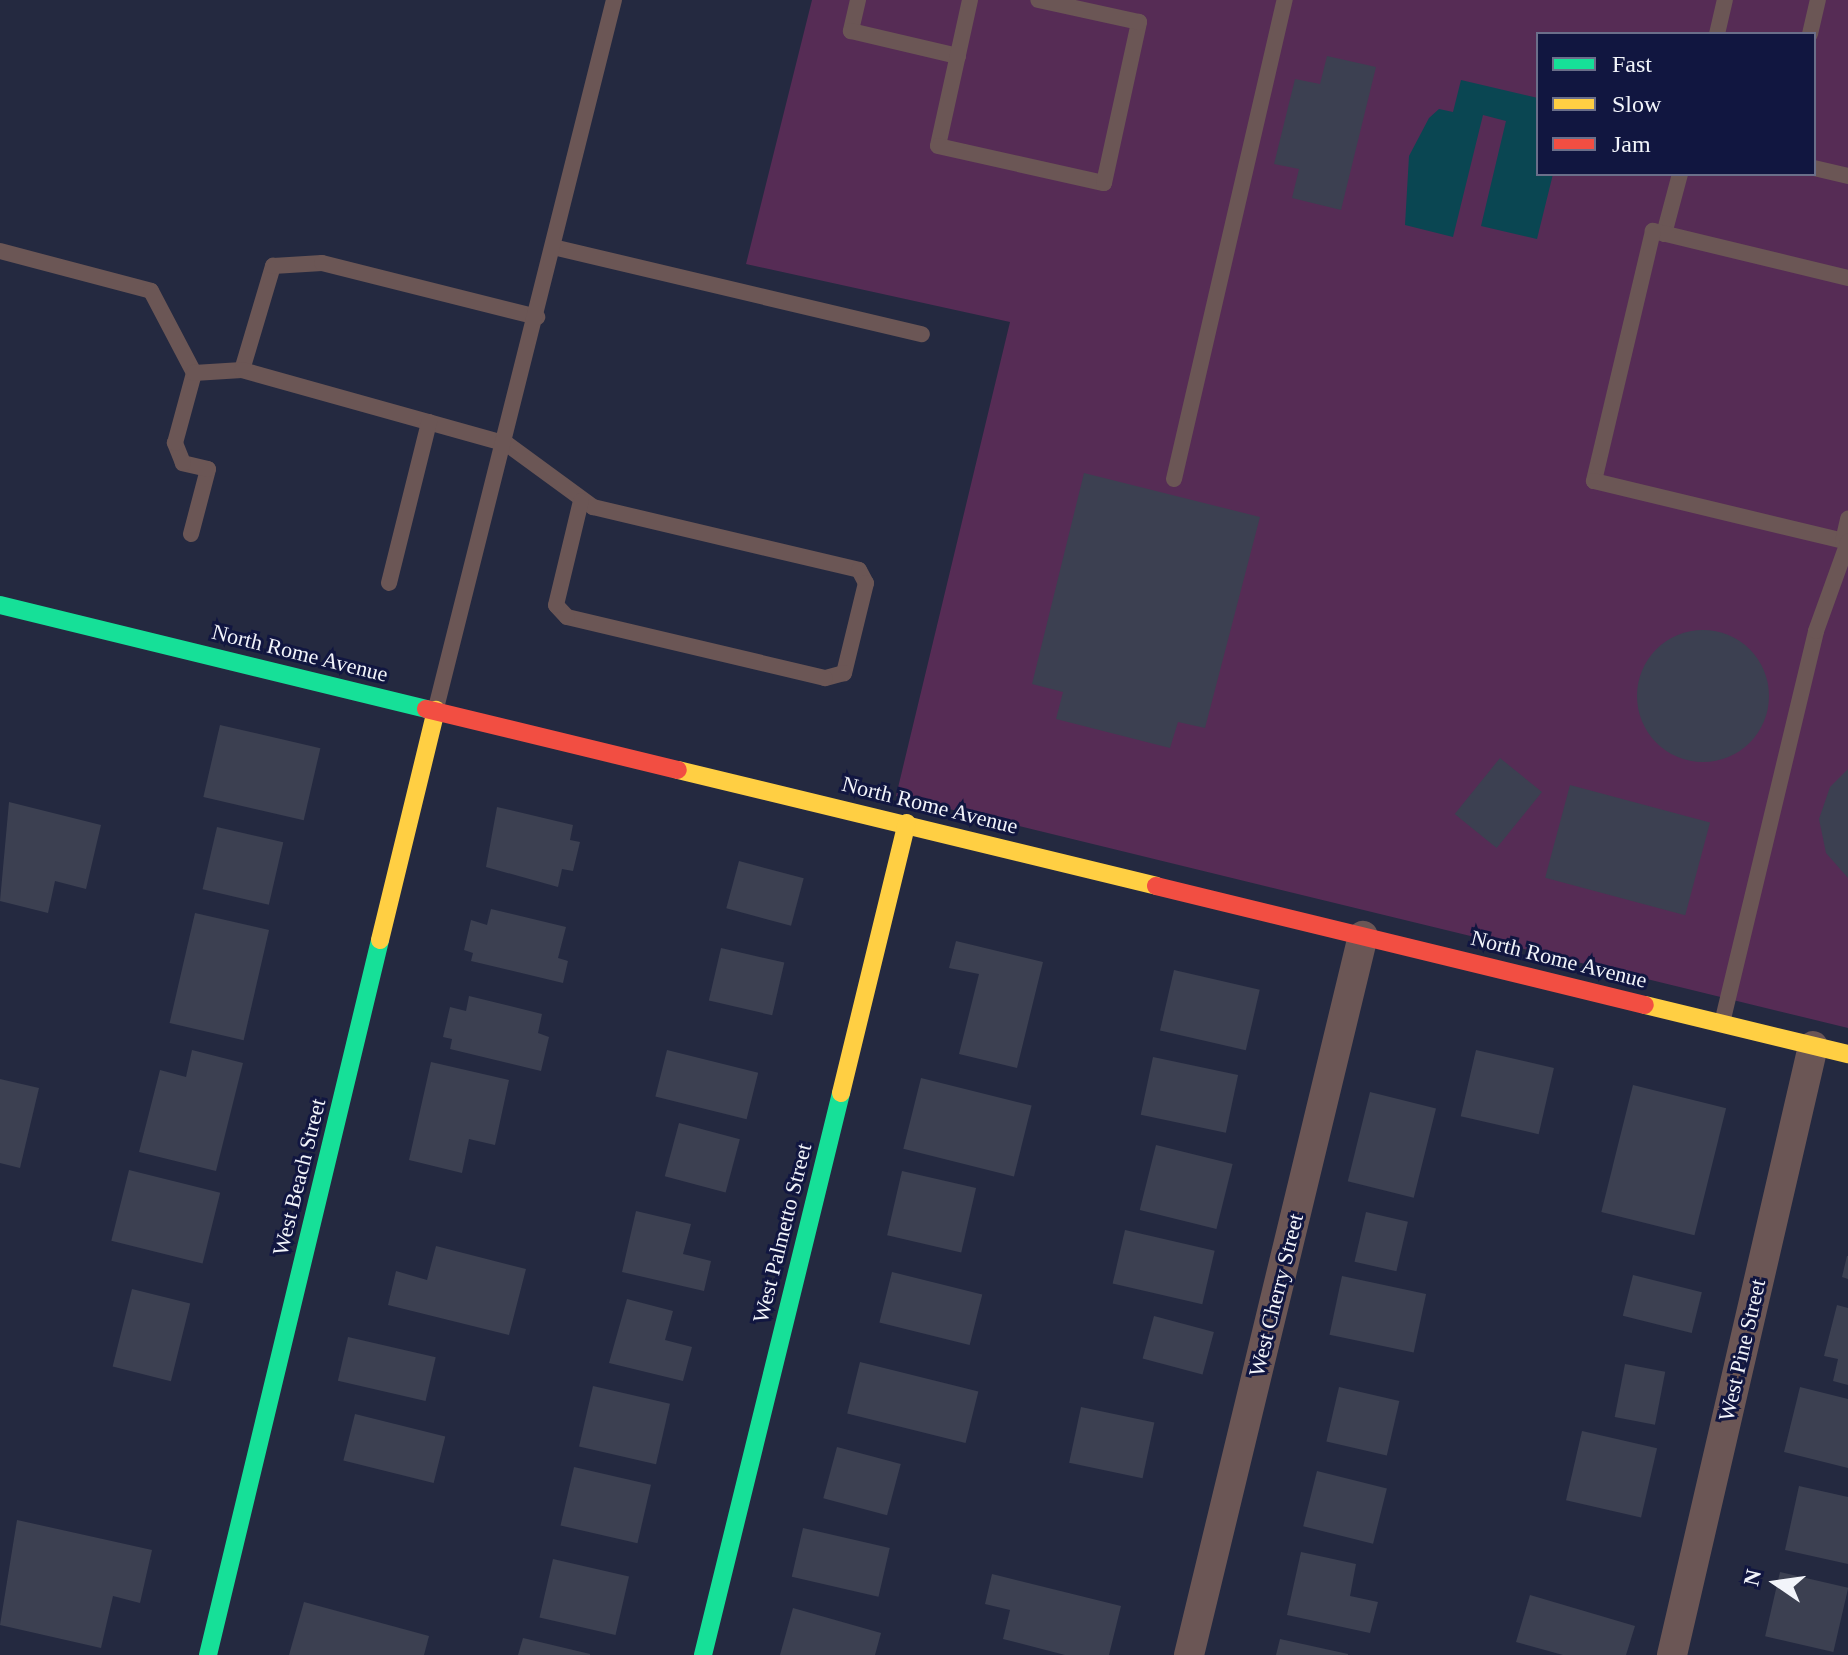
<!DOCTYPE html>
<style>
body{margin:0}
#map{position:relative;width:1848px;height:1655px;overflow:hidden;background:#242940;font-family:"Times New Roman",serif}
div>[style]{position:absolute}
.green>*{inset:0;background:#562c55}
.water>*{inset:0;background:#0a4652}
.building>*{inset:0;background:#3c4051;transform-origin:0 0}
.round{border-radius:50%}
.lane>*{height:16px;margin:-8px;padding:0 8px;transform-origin:8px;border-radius:8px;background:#6b5655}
.street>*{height:30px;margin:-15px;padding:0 15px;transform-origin:15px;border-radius:15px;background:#6b5655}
.fast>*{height:18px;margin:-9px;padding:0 9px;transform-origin:9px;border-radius:9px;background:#16e098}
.slow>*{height:18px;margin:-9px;padding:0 9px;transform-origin:9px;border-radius:9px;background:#ffcf43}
.jam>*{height:18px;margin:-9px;padding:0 9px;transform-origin:9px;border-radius:9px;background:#f24e42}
span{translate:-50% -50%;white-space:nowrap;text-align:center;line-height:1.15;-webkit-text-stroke:6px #111640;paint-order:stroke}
.street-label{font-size:22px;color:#f2f4fa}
.legend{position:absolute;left:1536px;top:32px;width:280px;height:144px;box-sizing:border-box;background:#111640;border:2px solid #6b6f8a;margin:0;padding:10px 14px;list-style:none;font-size:24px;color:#f2f4fa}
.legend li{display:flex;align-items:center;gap:16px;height:40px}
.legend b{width:40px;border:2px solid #6b6f8a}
.north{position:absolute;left:1736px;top:1543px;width:80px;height:80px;-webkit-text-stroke:6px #111640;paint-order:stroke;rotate:283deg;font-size:22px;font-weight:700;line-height:32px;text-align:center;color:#f2f4fa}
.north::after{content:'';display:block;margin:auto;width:28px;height:36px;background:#f2f4fa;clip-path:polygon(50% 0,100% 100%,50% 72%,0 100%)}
</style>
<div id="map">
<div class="green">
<div style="clip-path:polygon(evenodd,812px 0,1848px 0,1848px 1028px,896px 796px,1010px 322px,746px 264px,812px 0,1538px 34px,1814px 34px,1814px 174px,1538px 174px,1538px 34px)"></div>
</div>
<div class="water">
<div style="clip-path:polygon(1461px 80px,1538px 98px,1538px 174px,1553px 174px,1537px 239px,1481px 226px,1506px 121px,1483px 115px,1453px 237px,1405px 225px,1409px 156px,1429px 118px,1439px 109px,1453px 112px)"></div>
</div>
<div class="building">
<div style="clip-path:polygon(1327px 56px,1376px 67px,1341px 210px,1292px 198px,1299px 169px,1274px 164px,1295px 79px,1320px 84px)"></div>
<div style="clip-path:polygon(1084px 473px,1260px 517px,1205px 728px,1178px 722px,1170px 748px,1056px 719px,1063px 692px,1032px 684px)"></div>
<div class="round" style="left:1637px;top:630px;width:132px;height:132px"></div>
<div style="left:220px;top:725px;width:103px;height:74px;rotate:13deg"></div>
<div style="left:1500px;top:758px;width:54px;height:72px;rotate:39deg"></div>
<div style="clip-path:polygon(1848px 769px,1848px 878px,1826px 853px,1819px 819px,1830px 787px)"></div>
<div style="left:1570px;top:785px;width:145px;height:96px;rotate:15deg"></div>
<div style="clip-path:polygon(9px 802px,101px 825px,86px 889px,55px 881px,48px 913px,0 901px)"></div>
<div style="clip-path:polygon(497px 807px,573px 825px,570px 840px,580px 842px,573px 871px,562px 869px,558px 887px,486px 867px)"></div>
<div style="left:217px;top:827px;width:68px;height:64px;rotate:13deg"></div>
<div style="left:739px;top:861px;width:67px;height:49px;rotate:15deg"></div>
<div style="clip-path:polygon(491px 909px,566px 927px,558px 958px,568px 961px,563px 983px,471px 961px,473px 953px,464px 950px,471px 920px,487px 925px)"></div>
<div style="left:195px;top:913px;width:76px;height:113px;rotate:13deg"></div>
<div style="clip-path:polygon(956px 941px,1043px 962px,1017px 1068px,959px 1054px,979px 974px,949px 968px)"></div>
<div style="left:721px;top:948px;width:65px;height:54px;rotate:13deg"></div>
<div style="left:1174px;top:970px;width:88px;height:62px;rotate:13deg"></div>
<div style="clip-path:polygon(469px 996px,542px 1014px,538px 1033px,549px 1037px,541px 1071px,450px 1049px,452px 1039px,443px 1037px,450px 1007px,466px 1011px)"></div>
<div style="clip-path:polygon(192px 1050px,243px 1063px,216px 1171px,139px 1152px,160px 1070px,186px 1077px)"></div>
<div style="left:667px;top:1050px;width:94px;height:48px;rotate:14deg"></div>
<div style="left:1476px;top:1050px;width:80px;height:68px;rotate:13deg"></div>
<div style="left:1153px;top:1057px;width:87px;height:59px;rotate:12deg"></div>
<div style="clip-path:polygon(431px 1062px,509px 1080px,495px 1145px,469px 1139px,462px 1173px,409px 1160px)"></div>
<div style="left:921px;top:1078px;width:114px;height:73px;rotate:14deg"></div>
<div style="clip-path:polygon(0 1079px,39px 1088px,20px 1168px,0 1163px)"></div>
<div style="left:1633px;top:1085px;width:96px;height:131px;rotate:14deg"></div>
<div style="left:1370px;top:1092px;width:68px;height:92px;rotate:14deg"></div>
<div style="left:679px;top:1123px;width:63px;height:55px;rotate:15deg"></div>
<div style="left:1156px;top:1145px;width:79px;height:67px;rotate:14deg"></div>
<div style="left:129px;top:1170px;width:94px;height:73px;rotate:14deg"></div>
<div style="left:902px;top:1171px;width:76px;height:66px;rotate:13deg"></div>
<div style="clip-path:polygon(636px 1211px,691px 1224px,683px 1254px,711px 1261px,704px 1291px,622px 1272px)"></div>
<div style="left:1366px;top:1212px;width:43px;height:51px;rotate:13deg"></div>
<div style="left:1125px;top:1230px;width:92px;height:55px;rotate:13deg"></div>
<div style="clip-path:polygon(436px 1246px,526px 1269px,509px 1335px,388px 1305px,396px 1271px,427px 1280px)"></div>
<div style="clip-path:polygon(1847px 1256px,1848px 1256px,1848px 1279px,1842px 1277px)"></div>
<div style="left:892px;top:1272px;width:93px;height:52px;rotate:14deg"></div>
<div style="left:1633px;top:1275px;width:71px;height:42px;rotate:14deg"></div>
<div style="left:1342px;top:1276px;width:86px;height:60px;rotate:12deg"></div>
<div style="left:132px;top:1289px;width:60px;height:80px;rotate:14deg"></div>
<div style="clip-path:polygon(627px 1299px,673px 1311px,665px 1340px,692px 1347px,683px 1381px,609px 1363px)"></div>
<div style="clip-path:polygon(1837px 1305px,1848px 1308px,1848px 1385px,1833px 1381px,1838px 1359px,1824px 1356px)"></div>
<div style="left:1154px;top:1316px;width:62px;height:44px;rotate:15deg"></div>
<div style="left:348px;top:1337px;width:90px;height:45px;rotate:13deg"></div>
<div style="left:860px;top:1362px;width:122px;height:53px;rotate:14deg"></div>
<div style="left:1625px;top:1364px;width:41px;height:54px;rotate:11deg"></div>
<div style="left:593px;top:1386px;width:79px;height:62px;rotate:13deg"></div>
<div style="left:1339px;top:1387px;width:62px;height:56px;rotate:13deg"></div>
<div style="clip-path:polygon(1800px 1387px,1848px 1399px,1848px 1468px,1784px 1452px)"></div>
<div style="left:1081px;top:1407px;width:75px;height:57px;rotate:12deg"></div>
<div style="left:355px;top:1414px;width:93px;height:48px;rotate:14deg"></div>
<div style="left:1582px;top:1431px;width:77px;height:71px;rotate:13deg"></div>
<div style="left:837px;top:1447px;width:66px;height:53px;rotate:15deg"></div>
<div style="left:574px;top:1467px;width:79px;height:60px;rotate:13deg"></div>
<div style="left:1317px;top:1471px;width:72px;height:57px;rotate:14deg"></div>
<div style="clip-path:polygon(1799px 1486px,1848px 1497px,1848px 1564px,1785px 1550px)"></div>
<div style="clip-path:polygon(17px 1520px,152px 1550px,140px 1603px,113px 1596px,101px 1648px,0 1625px)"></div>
<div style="left:803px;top:1528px;width:89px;height:50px;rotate:13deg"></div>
<div style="clip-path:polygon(1301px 1552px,1356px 1564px,1350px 1596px,1378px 1602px,1370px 1633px,1287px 1615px)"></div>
<div style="left:553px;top:1559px;width:78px;height:60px;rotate:13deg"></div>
<div style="left:1780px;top:1572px;width:70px;height:66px;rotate:13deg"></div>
<div style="clip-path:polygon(992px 1574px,1121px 1606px,1109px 1655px,1065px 1655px,1003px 1639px,1010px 1610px,985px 1604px)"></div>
<div style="clip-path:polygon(1530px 1595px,1635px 1626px,1626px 1655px,1563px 1655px,1516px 1642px)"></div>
<div style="clip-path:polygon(304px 1602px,429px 1636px,424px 1655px,289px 1655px)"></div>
<div style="clip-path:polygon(793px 1608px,881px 1633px,875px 1655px,780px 1655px)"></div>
<div style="clip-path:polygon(523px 1638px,590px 1654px,590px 1655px,518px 1655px)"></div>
<div style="clip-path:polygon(1280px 1639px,1348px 1654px,1348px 1655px,1276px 1655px)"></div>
</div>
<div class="lane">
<div style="left:858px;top:0;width:32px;rotate:103deg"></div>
<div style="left:851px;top:31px;width:110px;rotate:13.2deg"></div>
<div style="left:970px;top:0;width:149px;rotate:102.4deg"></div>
<div style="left:938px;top:146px;width:170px;rotate:12.6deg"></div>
<div style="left:1104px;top:183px;width:165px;rotate:-77.7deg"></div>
<div style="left:1139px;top:22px;width:103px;rotate:-167.7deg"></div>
<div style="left:1717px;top:34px;width:35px;rotate:-77deg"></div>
<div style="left:1810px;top:34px;width:35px;rotate:-77deg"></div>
<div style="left:1814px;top:168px;width:35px;rotate:13deg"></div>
<div style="left:1664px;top:234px;width:62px;rotate:-75.1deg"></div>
<div style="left:553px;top:247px;width:379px;rotate:13.3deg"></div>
<div style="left:0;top:251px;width:156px;rotate:14.8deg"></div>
<div style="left:151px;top:291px;width:93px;rotate:62.3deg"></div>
<div style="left:1848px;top:278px;width:201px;rotate:-166.4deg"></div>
<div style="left:1653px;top:231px;width:257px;rotate:103.3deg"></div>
<div style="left:1594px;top:481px;width:256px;rotate:13.5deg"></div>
<div style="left:1843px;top:541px;width:23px;rotate:-77deg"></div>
<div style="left:242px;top:370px;width:109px;rotate:-73.4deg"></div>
<div style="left:273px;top:266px;width:49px;rotate:-3.5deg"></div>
<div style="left:322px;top:263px;width:222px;rotate:14.1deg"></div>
<div style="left:1174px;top:479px;width:492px;rotate:-77deg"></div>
<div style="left:191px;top:534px;width:67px;rotate:-75.3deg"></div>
<div style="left:208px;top:469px;width:26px;rotate:-167deg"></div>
<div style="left:183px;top:463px;width:22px;rotate:-112deg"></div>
<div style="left:175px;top:443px;width:73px;rotate:-74.8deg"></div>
<div style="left:194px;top:373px;width:48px;rotate:-3.6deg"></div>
<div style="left:242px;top:370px;width:275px;rotate:15.6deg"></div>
<div style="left:507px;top:444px;width:107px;rotate:36.2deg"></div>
<div style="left:593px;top:507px;width:273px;rotate:13.3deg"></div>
<div style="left:859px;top:570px;width:15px;rotate:62deg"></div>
<div style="left:866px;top:583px;width:93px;rotate:103.7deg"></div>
<div style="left:844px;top:673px;width:20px;rotate:165deg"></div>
<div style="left:825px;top:678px;width:265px;rotate:-166.7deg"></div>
<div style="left:567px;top:617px;width:16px;rotate:-133deg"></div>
<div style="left:556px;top:605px;width:107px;rotate:-76.5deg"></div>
<div style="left:389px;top:583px;width:166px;rotate:-76deg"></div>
<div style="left:436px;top:708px;width:730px;rotate:-75.89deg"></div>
<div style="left:1722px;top:1023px;width:403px;rotate:-76.5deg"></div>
<div style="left:1816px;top:631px;width:95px;rotate:-70.2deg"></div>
</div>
<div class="street">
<div style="left:1189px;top:1655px;width:740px;rotate:-76.4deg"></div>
<div style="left:1672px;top:1655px;width:625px;rotate:-76.96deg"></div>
</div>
<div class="fast">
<div style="left:0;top:605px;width:439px;rotate:13.7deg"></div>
<div style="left:208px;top:1655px;width:735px;rotate:-76.47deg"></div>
<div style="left:703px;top:1655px;width:579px;rotate:-76.2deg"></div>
</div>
<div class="slow">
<div style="left:678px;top:770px;width:492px;rotate:13.6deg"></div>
<div style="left:380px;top:940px;width:237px;rotate:-76.3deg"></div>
<div style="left:1645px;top:1005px;width:209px;rotate:13.6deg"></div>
<div style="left:841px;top:1093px;width:278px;rotate:-76.3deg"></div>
</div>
<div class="jam">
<div style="left:426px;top:709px;width:259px;rotate:13.6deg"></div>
<div style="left:1156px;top:886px;width:503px;rotate:13.68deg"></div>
</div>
<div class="street-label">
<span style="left:300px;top:653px;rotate:14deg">North Rome Avenue</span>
<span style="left:930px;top:805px;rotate:14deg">North Rome Avenue</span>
<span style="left:1559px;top:959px;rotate:14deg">North Rome Avenue</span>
<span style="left:299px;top:1177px;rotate:-76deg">West Beach Street</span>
<span style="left:782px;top:1233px;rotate:-76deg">West Palmetto Street</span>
<span style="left:1276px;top:1295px;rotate:-76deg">West Cherry Street</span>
<span style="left:1742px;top:1350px;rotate:-77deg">West Pine Street</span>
</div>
<ul class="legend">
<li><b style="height:10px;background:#16e098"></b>Fast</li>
<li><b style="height:10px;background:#ffcf43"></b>Slow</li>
<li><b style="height:10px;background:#f24e42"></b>Jam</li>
</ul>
<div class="north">N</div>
</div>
